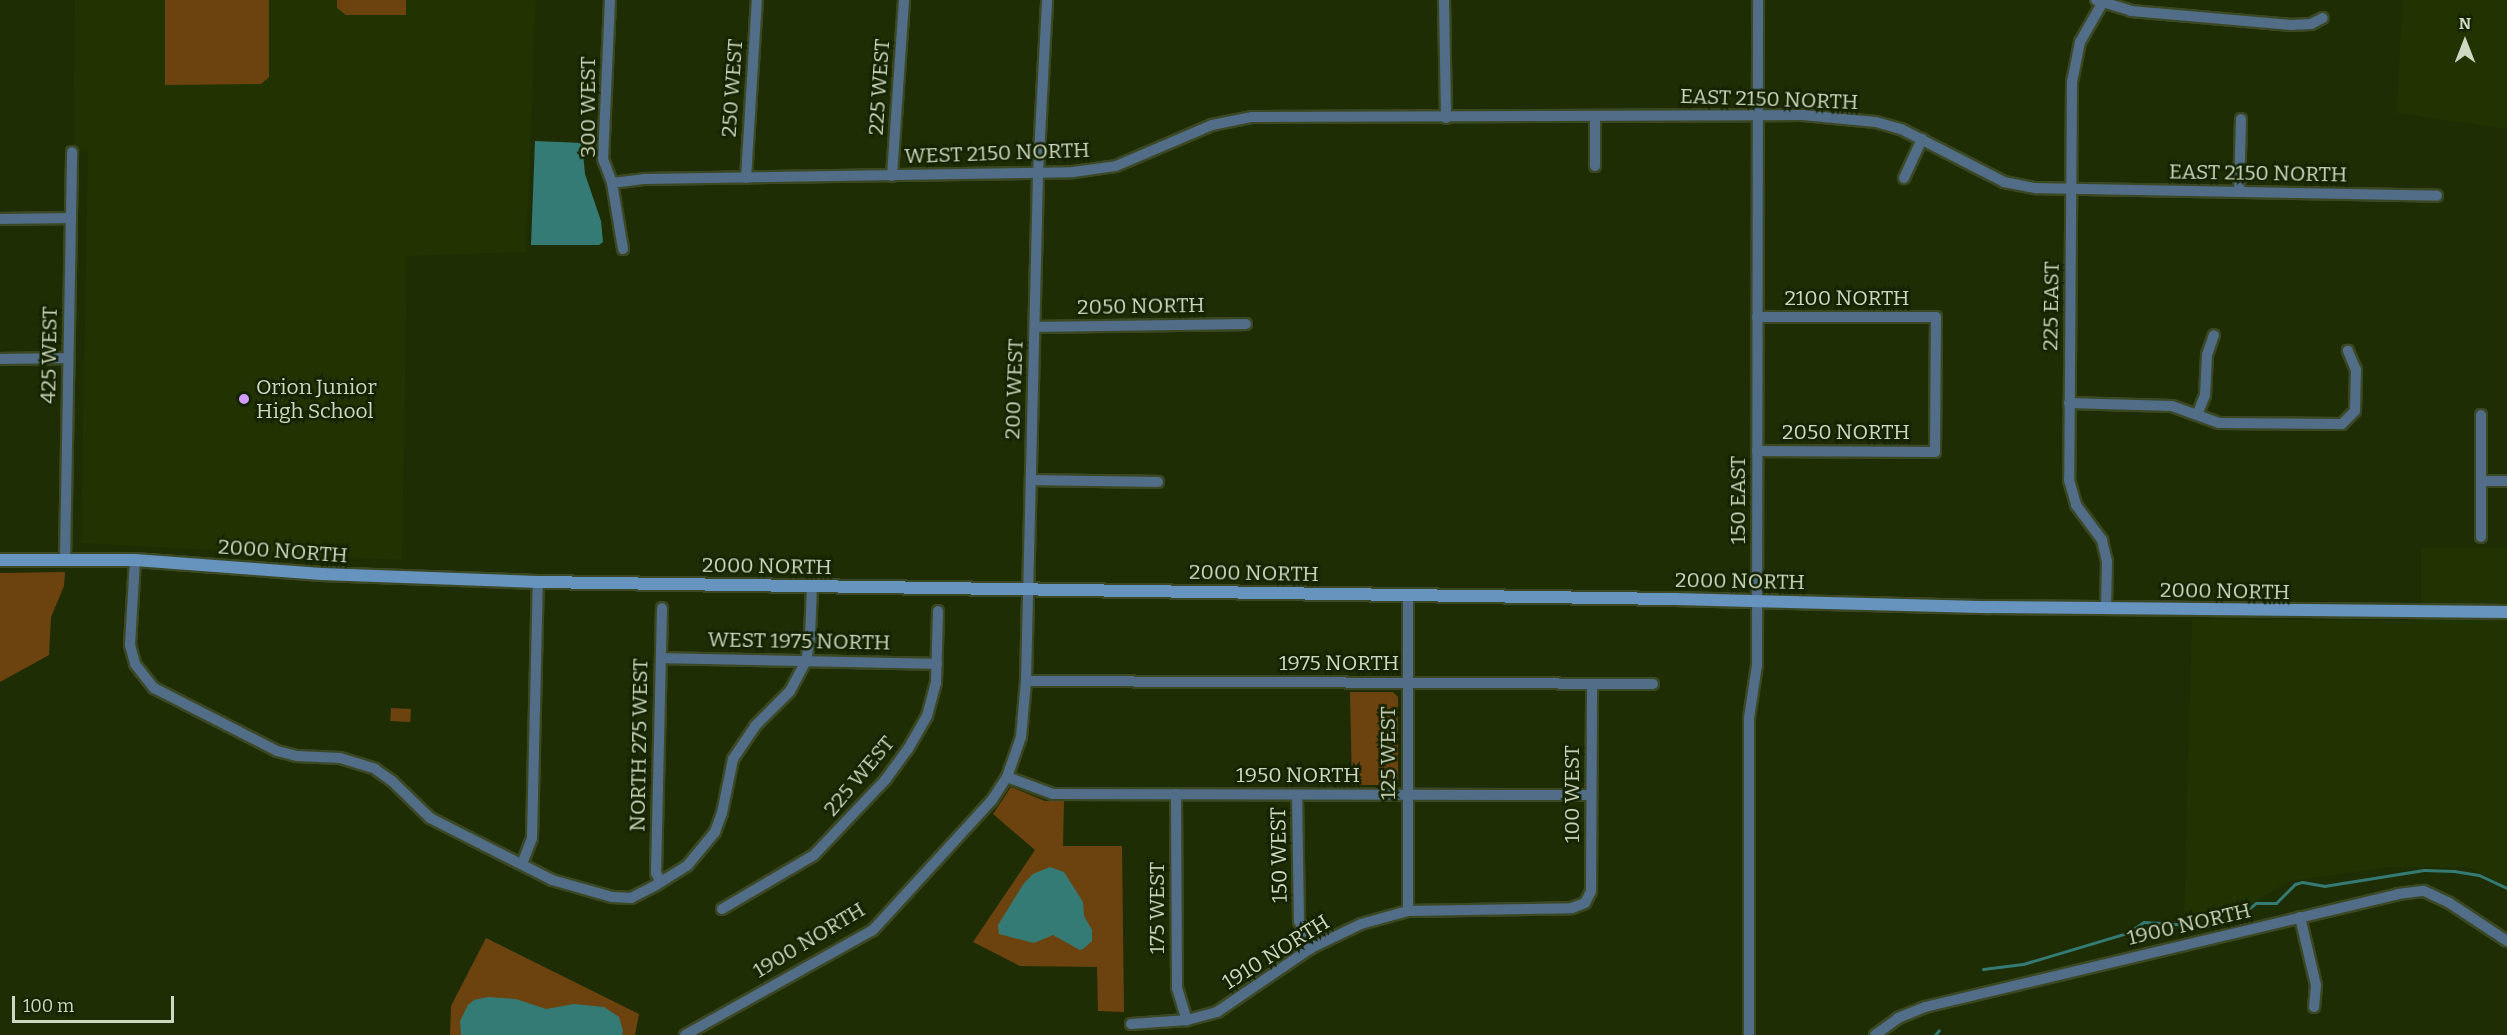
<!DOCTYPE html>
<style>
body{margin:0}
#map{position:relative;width:2507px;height:1035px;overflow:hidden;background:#1f2d05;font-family:Bitter,serif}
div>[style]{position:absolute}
.built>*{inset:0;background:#223302}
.green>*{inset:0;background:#6c430e;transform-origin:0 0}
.water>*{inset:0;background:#357b75}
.stream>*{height:3px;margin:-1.5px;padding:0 1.5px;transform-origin:1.5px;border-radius:1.5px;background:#357b75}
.roads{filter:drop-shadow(2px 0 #3b4823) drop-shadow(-2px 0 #3b4823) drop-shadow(0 2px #3b4823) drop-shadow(0 -2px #3b4823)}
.street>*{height:10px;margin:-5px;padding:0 5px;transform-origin:5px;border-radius:5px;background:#516d87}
.secondary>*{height:12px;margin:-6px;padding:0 6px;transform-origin:6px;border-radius:6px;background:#6694be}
.dots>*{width:16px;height:16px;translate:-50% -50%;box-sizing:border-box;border:3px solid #152300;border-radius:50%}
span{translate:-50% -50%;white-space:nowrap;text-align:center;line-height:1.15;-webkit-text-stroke:5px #152300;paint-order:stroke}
.street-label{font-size:21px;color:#cdd7c1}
.poi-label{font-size:21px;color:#cdd7c1}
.left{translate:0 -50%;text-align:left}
.north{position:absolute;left:2435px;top:12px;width:60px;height:60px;-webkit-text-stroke:4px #152300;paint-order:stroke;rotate:0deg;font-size:16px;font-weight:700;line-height:24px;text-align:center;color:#cdd7c1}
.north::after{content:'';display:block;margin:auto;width:21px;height:27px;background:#cdd7c1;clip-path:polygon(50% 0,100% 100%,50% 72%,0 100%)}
.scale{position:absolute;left:12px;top:996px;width:162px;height:27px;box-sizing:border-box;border:3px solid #cdd7c1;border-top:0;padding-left:8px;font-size:18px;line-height:21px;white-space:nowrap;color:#cdd7c1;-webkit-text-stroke:4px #152300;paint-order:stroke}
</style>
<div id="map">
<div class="built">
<div style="clip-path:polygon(75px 0,536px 0,526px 252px,407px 256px,402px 560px,81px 543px,88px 152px,73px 151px)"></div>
<div style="clip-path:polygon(2402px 0,2507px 0,2507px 129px,2397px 113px)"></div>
<div style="clip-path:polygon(2421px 548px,2507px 548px,2507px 886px,2469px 867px,2389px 867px,2289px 881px,2233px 914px,2184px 918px,2192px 619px,2421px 621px)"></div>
</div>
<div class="green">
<div style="clip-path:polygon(165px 0,269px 0,269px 77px,261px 84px,165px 85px)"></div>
<div style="clip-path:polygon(337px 0,406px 0,406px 15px,346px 15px,337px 8px)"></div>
<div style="clip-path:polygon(65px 572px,64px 586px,51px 617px,49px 655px,0 682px,0 573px)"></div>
<div style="clip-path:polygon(1350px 692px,1393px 692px,1398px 697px,1398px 781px,1392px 785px,1352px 785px)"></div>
<div style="left:391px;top:708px;width:20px;height:13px;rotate:3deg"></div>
<div style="clip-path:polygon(1011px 787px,1045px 801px,1064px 801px,1063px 846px,1122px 846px,1124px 1012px,1098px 1011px,1097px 967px,1020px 966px,973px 942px,1035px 850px,993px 814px)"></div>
<div style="clip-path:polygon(486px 938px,639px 1014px,635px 1035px,450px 1035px,451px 1006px)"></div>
</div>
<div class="water">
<div style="clip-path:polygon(535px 141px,582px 143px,585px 174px,601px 221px,603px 242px,599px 245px,531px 245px)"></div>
<div style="clip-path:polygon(1050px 867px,1064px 872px,1083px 902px,1084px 916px,1092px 930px,1092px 941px,1083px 949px,1080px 950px,1053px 935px,1034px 943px,999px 934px,998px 925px,1024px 883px,1033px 874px)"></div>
<div style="clip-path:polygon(488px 997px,516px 999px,546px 1009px,574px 1004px,604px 1007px,619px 1017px,623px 1031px,622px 1035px,461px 1035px,460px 1021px,468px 1005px,474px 1000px)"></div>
</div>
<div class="stream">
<div style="left:1983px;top:969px;width:40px;rotate:-7.1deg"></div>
<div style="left:2023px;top:964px;width:109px;rotate:-16.6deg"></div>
<div style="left:2127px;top:933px;width:20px;rotate:-33deg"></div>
<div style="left:2144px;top:922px;width:62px;rotate:3.7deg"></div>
<div style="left:2206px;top:926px;width:33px;rotate:-16deg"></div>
<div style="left:2238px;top:917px;width:23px;rotate:-38deg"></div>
<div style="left:2256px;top:903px;width:20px"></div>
<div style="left:2276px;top:903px;width:27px;rotate:-45deg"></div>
<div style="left:2295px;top:884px;width:7px;rotate:-16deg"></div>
<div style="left:2302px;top:882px;width:22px;rotate:10deg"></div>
<div style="left:2324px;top:886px;width:101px;rotate:-9.1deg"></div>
<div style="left:2424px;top:870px;width:30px;rotate:2deg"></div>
<div style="left:2454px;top:871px;width:25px;rotate:9deg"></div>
<div style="left:2479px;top:875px;width:31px;rotate:25deg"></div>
<div style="left:1935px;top:1035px;width:6px;rotate:-51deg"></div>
</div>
<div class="roads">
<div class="street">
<div style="left:610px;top:0;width:159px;rotate:92.5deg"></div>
<div style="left:603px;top:159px;width:26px;rotate:69deg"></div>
<div style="left:612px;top:183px;width:67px;rotate:80.5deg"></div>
<div style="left:1444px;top:0;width:118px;rotate:89deg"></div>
<div style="left:2096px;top:0;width:37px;rotate:17deg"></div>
<div style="left:2131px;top:11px;width:161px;rotate:5deg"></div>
<div style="left:2291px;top:25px;width:20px;rotate:-3deg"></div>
<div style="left:2311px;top:24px;width:13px;rotate:-27deg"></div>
<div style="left:2104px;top:0;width:48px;rotate:119.7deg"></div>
<div style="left:2080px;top:42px;width:41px;rotate:101.3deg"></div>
<div style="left:2072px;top:82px;width:398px;rotate:90.4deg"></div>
<div style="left:2069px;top:480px;width:26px;rotate:74deg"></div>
<div style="left:2076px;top:505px;width:44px;rotate:53.4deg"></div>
<div style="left:2102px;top:540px;width:22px;rotate:77deg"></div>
<div style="left:2107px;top:561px;width:48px;rotate:91.2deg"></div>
<div style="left:1595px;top:116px;width:50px;rotate:90deg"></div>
<div style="left:892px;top:176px;width:176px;rotate:-86.1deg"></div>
<div style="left:746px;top:178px;width:178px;rotate:-86.5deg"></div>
<div style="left:1904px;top:178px;width:43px;rotate:-65.2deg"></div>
<div style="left:612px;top:183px;width:32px;rotate:-7deg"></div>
<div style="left:644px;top:179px;width:429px;rotate:-0.9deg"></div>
<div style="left:1073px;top:172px;width:43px;rotate:-7.9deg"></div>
<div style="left:1116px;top:166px;width:104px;rotate:-23.1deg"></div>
<div style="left:1212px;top:125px;width:41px;rotate:-11.3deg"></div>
<div style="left:1252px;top:117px;width:550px;rotate:-0.21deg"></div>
<div style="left:1802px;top:115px;width:74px;rotate:5.4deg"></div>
<div style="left:1876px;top:122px;width:26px;rotate:16deg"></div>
<div style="left:1901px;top:129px;width:116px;rotate:27.2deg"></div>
<div style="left:2004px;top:182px;width:33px;rotate:11deg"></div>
<div style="left:2036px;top:188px;width:401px;rotate:1.1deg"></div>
<div style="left:2239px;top:192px;width:73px;rotate:-88.4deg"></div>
<div style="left:0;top:219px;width:71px;rotate:-0.8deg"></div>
<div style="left:1036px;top:327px;width:210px;rotate:-0.8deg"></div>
<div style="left:0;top:359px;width:68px;rotate:-0.8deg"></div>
<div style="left:2069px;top:403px;width:103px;rotate:1.7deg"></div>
<div style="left:2172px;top:406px;width:50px;rotate:19.9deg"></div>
<div style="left:2219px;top:423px;width:123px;rotate:0.5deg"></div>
<div style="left:2342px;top:424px;width:18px;rotate:-45deg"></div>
<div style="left:2355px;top:411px;width:41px;rotate:-88.6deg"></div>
<div style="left:2356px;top:370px;width:21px;rotate:-113deg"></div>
<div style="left:2197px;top:415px;width:22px;rotate:-68deg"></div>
<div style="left:2205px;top:395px;width:40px;rotate:-87.1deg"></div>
<div style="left:2207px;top:355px;width:21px;rotate:-71deg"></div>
<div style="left:2481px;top:415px;width:122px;rotate:90deg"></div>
<div style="left:1757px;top:451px;width:178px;rotate:0.3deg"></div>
<div style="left:1935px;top:452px;width:135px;rotate:-89.6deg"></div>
<div style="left:1936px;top:317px;width:179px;rotate:180deg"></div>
<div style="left:1031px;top:480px;width:127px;rotate:0.9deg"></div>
<div style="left:2481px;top:481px;width:26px"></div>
<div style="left:65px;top:559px;width:407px;rotate:-89deg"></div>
<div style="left:135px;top:560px;width:85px;rotate:93.4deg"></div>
<div style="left:130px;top:645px;width:20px;rotate:75deg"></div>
<div style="left:135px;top:664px;width:31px;rotate:52deg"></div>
<div style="left:154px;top:688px;width:138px;rotate:27.1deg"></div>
<div style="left:277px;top:751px;width:21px;rotate:14deg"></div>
<div style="left:297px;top:756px;width:43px;rotate:2.7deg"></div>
<div style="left:340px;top:758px;width:37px;rotate:17deg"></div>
<div style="left:375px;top:769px;width:21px;rotate:35deg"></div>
<div style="left:392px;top:781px;width:53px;rotate:44.2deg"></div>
<div style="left:430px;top:818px;width:137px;rotate:26.9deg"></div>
<div style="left:552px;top:880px;width:62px;rotate:15.8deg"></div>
<div style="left:612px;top:897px;width:19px;rotate:3deg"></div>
<div style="left:631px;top:898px;width:28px;rotate:-27deg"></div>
<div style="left:656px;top:885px;width:36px;rotate:-32deg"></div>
<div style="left:687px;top:866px;width:44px;rotate:-50.5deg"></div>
<div style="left:715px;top:832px;width:20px;rotate:-70deg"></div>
<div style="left:722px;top:813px;width:55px;rotate:-78.5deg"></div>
<div style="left:733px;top:759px;width:40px;rotate:-56deg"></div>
<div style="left:755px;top:726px;width:49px;rotate:-45deg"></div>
<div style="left:790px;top:691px;width:34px;rotate:-62deg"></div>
<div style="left:806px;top:661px;width:23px;rotate:-80deg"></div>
<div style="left:810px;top:638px;width:52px;rotate:-87.8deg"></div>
<div style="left:1408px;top:595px;width:316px;rotate:90deg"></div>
<div style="left:661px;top:658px;width:276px;rotate:1.2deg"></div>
<div style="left:1026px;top:681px;width:627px;rotate:0.27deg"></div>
<div style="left:1007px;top:777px;width:49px;rotate:20.3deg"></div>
<div style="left:1053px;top:794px;width:538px;rotate:0.11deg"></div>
<div style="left:1176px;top:794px;width:194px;rotate:89.7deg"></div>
<div style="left:1177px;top:988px;width:34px;rotate:73deg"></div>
<div style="left:1297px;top:795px;width:126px;rotate:89.1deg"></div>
<div style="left:1299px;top:921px;width:30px;rotate:66deg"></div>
<div style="left:522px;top:864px;width:28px;rotate:-69deg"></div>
<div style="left:532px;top:838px;width:256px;rotate:-88.7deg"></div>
<div style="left:661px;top:882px;width:10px;rotate:-119deg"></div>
<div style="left:656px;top:873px;width:265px;rotate:-88.7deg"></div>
<div style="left:722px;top:909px;width:107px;rotate:-30.4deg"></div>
<div style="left:814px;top:855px;width:105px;rotate:-46.5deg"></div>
<div style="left:886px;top:779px;width:37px;rotate:-54deg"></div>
<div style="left:908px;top:749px;width:38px;rotate:-60deg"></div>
<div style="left:927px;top:716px;width:34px;rotate:-75deg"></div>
<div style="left:936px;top:683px;width:72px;rotate:-88.4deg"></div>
<div style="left:2300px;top:917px;width:70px;rotate:76.8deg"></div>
<div style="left:2316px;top:985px;width:22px;rotate:95deg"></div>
<div style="left:1131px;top:1024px;width:56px;rotate:-4.1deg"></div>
<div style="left:1187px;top:1020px;width:31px;rotate:-15deg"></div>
<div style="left:1217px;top:1012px;width:114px;rotate:-34.2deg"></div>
<div style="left:1311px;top:948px;width:55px;rotate:-25.6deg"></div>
<div style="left:1361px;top:924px;width:49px;rotate:-15.5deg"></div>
<div style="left:1408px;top:911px;width:164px;rotate:-1deg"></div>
<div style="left:1572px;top:908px;width:14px;rotate:-21deg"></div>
<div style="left:1585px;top:903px;width:13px;rotate:-63deg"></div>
<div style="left:1591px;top:891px;width:207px;rotate:-89.7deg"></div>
<div style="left:685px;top:1035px;width:215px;rotate:-29.2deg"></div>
<div style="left:873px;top:930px;width:176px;rotate:-47.5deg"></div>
<div style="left:992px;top:800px;width:27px;rotate:-57deg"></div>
<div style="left:1007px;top:777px;width:42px;rotate:-70.7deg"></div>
<div style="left:1021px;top:737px;width:56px;rotate:-84.9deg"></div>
<div style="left:1026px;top:681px;width:507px;rotate:-88.64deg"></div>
<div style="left:1038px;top:174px;width:174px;rotate:-87deg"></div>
<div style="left:1749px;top:1035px;width:317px;rotate:-90deg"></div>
<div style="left:1749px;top:718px;width:54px;rotate:-81.4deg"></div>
<div style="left:1757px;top:665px;width:665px;rotate:-89.91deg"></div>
<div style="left:1875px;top:1035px;width:29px;rotate:-36deg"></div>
<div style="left:1898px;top:1018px;width:29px;rotate:-22deg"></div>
<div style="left:1925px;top:1007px;width:486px;rotate:-13.4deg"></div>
<div style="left:2398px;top:894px;width:26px;rotate:-7deg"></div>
<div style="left:2424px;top:891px;width:26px;rotate:25deg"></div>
<div style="left:2448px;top:902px;width:71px;rotate:33.5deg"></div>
</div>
<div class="secondary">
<div style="left:0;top:560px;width:135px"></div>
<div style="left:135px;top:560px;width:187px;rotate:4.3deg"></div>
<div style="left:321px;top:574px;width:217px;rotate:2.1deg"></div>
<div style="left:538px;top:582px;width:1137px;rotate:0.86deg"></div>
<div style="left:1675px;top:599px;width:315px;rotate:1.5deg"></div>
<div style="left:1990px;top:607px;width:517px;rotate:0.55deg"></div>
</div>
</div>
<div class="dots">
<div style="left:244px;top:399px;background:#d09dfe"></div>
</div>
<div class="street-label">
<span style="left:879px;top:87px;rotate:-86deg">225 WEST</span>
<span style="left:732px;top:88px;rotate:-86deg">250 WEST</span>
<span style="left:1769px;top:99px;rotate:2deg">EAST 2150 NORTH</span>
<span style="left:588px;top:107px;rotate:-90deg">300 WEST</span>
<span style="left:997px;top:153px;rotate:-2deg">WEST 2150 NORTH</span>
<span style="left:2258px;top:173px;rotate:1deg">EAST 2150 NORTH</span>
<span style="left:1847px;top:298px">2100 NORTH</span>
<span style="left:1141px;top:306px;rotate:-1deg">2050 NORTH</span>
<span style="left:2051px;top:306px;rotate:-89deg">225 EAST</span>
<span style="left:49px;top:355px;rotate:-89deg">425 WEST</span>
<span style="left:1014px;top:389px;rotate:-88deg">200 WEST</span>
<span style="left:1846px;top:432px">2050 NORTH</span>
<span style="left:1738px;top:500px;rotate:-90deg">150 EAST</span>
<span style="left:283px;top:551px;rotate:4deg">2000 NORTH</span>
<span style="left:767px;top:566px;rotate:1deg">2000 NORTH</span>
<span style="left:1254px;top:573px;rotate:1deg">2000 NORTH</span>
<span style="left:1740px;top:581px;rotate:1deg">2000 NORTH</span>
<span style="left:2225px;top:591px;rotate:1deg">2000 NORTH</span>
<span style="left:799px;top:641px;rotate:1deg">WEST 1975 NORTH</span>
<span style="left:1339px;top:663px">1975 NORTH</span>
<span style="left:639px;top:745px;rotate:-89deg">NORTH 275 WEST</span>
<span style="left:1388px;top:753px;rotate:-90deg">125 WEST</span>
<span style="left:1298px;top:775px">1950 NORTH</span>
<span style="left:859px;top:776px;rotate:-50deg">225 WEST</span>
<span style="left:1572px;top:794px;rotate:-90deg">100 WEST</span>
<span style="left:1279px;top:855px;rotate:-91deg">150 WEST</span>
<span style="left:1157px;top:908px;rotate:-90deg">175 WEST</span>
<span style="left:2189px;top:924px;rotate:-13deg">1900 NORTH</span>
<span style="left:809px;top:940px;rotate:-31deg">1900 NORTH</span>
<span style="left:1276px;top:952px;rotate:-32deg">1910 NORTH</span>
</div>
<div class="poi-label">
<span class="left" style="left:256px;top:399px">Orion Junior<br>High School</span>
</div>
<div class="north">N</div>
<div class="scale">100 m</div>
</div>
